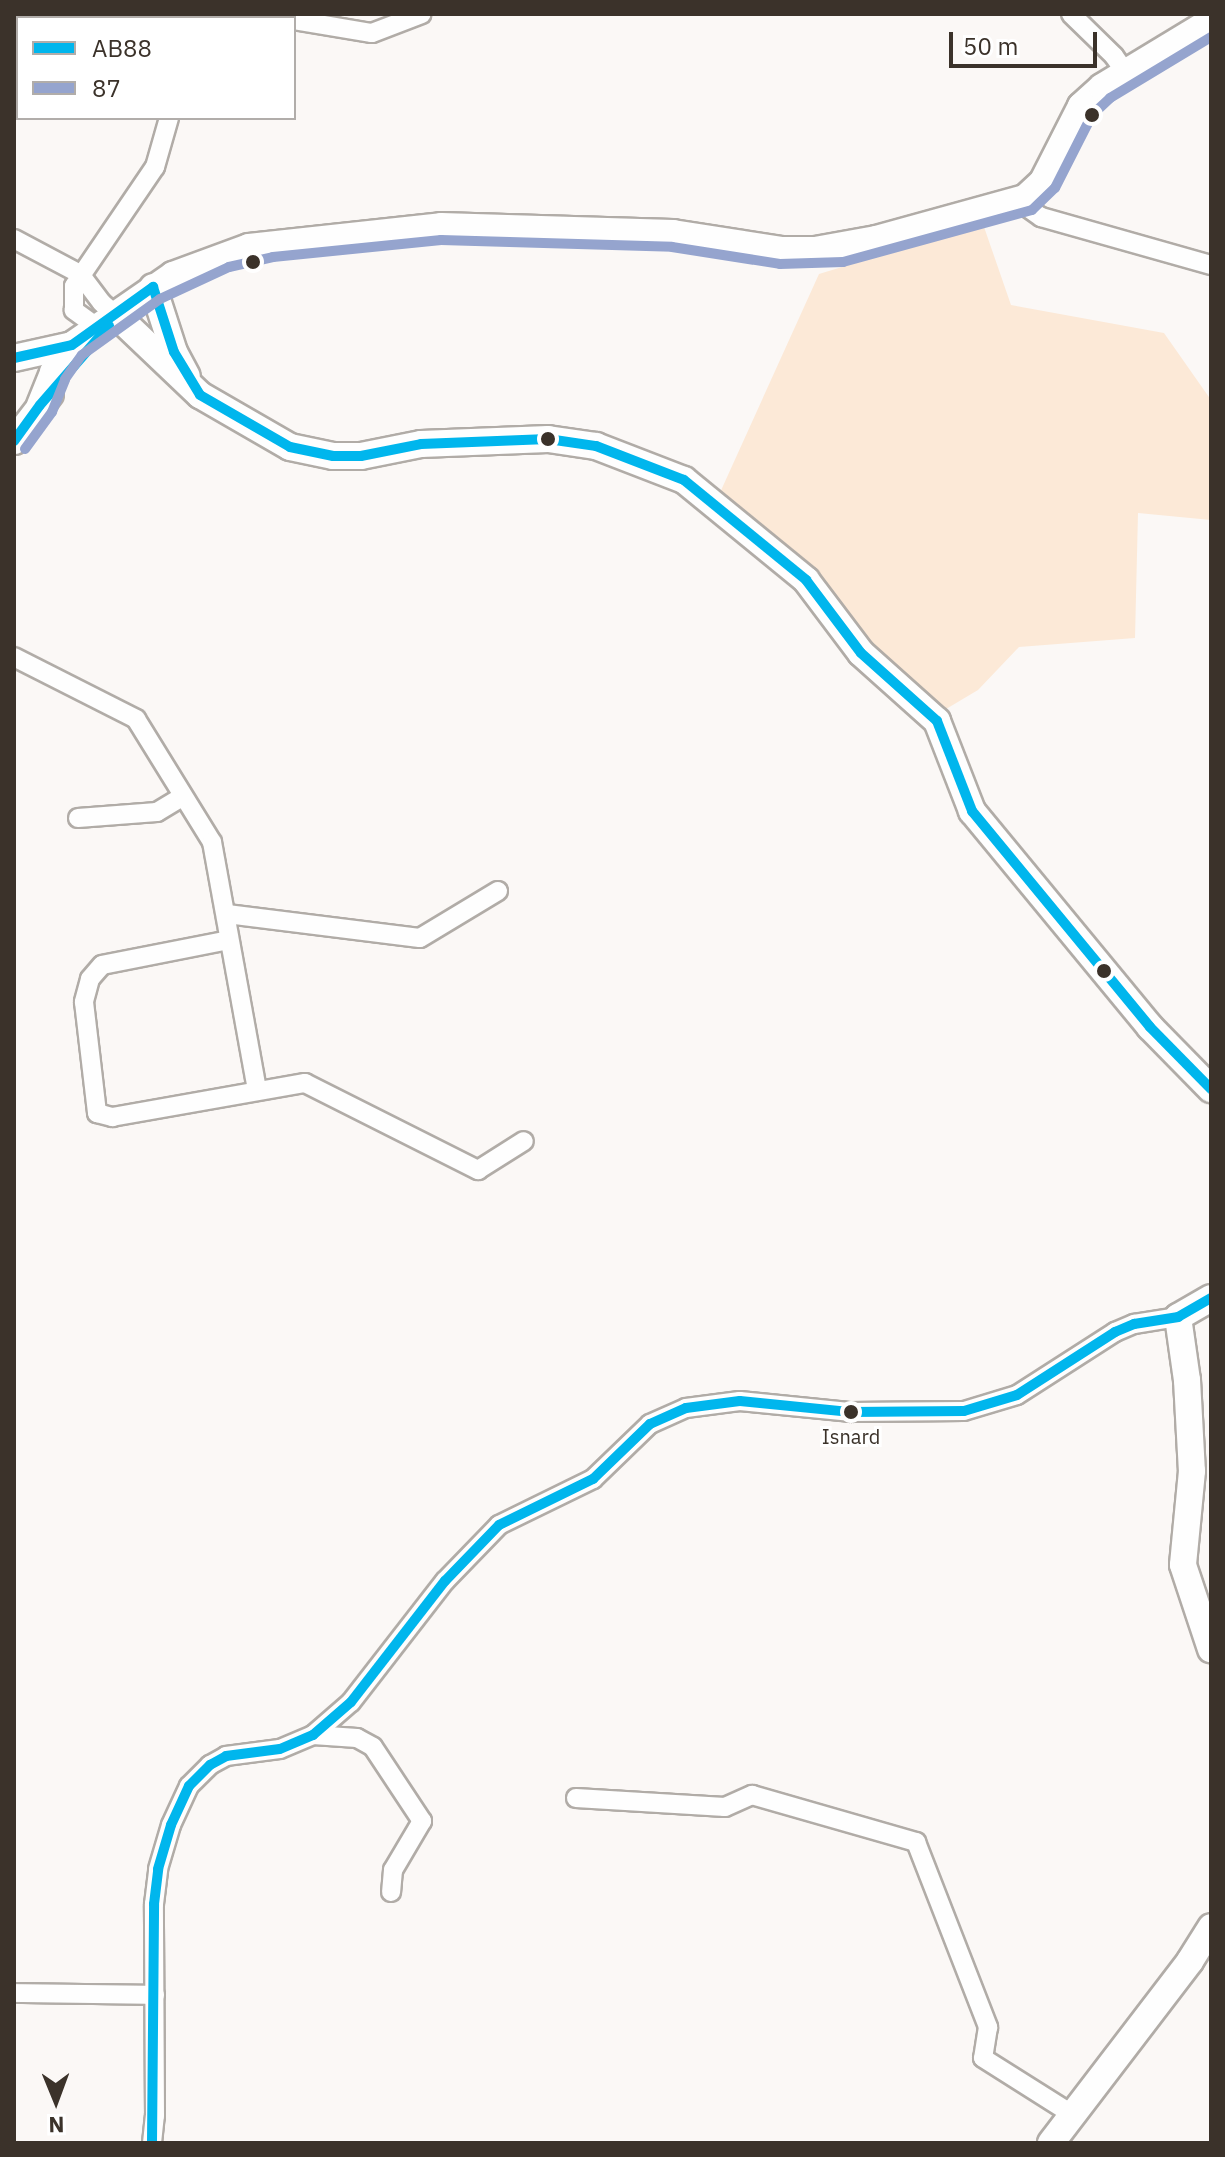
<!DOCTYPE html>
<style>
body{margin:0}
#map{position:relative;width:1225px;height:2157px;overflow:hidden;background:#fbf8f6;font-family:"IBM Plex Sans",sans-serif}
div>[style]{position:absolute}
.green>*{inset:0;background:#fce9d7}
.roads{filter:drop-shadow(2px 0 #b1aca7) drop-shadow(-2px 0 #b1aca7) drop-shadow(0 2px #b1aca7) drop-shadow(0 -2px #b1aca7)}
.street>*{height:18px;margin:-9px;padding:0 9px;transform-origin:9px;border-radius:9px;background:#fefefe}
.secondary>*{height:26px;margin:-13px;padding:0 13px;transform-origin:13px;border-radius:13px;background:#fefefe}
.bus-1>*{height:10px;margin:-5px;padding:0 5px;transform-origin:5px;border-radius:5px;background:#00b6ed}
.bus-2>*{height:10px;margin:-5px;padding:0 5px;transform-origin:5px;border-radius:5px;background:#95a4ce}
.dots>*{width:22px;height:22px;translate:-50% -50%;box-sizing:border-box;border:4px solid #fff;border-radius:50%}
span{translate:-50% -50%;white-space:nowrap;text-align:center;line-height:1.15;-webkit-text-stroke:6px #fff;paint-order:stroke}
.bus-label{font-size:20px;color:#3b322a}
.frame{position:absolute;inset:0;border:16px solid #3b322a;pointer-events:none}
.legend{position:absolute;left:16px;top:16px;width:280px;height:104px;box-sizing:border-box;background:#fff;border:2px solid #b1adaa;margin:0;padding:10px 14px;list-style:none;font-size:24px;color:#3b322a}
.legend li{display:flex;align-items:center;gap:16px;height:40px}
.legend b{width:40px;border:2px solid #b1adaa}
.north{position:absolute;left:16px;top:2061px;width:80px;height:80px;-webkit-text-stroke:6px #fff;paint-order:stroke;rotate:179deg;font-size:22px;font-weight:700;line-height:32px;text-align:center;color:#3b322a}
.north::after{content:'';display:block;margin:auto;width:28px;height:36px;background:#3b322a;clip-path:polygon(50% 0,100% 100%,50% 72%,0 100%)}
.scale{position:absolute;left:949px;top:32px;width:148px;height:36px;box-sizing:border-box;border:4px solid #3b322a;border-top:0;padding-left:10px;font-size:24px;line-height:28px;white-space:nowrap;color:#3b322a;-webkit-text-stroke:6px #fff;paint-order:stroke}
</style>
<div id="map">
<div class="green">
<div style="clip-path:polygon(983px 224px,1011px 305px,1164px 333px,1211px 400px,1211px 520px,1138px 513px,1135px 638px,1019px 647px,978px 690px,936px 715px,718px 497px,819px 274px)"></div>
</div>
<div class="roads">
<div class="street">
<div style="left:1071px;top:14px;width:60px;rotate:44.3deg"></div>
<div style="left:1114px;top:56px;width:19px;rotate:55deg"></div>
<div style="left:202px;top:18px;width:6px;rotate:-45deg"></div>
<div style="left:294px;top:20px;width:79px;rotate:9.5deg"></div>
<div style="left:372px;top:33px;width:53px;rotate:-20.8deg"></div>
<div style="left:1025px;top:198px;width:10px;rotate:73deg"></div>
<div style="left:1028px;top:208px;width:16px;rotate:35deg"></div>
<div style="left:1041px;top:217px;width:177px;rotate:15.8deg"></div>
<div style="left:14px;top:239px;width:75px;rotate:27.9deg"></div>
<div style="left:80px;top:274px;width:36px;rotate:53deg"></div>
<div style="left:102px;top:303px;width:18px;rotate:41deg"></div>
<div style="left:106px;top:328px;width:9px;rotate:-174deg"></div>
<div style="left:97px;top:327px;width:29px;rotate:-144deg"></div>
<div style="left:74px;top:310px;width:24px;rotate:-90deg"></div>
<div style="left:74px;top:286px;width:144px;rotate:-55.8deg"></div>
<div style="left:155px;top:167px;width:51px;rotate:-74.1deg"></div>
<div style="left:14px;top:657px;width:137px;rotate:26.9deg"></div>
<div style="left:136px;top:719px;width:145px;rotate:58.3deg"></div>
<div style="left:212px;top:842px;width:252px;rotate:79.7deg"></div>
<div style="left:78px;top:818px;width:79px;rotate:-4.3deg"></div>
<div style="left:157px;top:812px;width:29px;rotate:-31deg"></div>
<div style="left:227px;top:914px;width:194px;rotate:7.1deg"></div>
<div style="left:420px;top:938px;width:91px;rotate:-31.1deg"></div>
<div style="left:229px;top:940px;width:129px;rotate:168.9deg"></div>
<div style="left:102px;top:965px;width:18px;rotate:131deg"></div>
<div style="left:90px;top:979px;width:24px;rotate:105deg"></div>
<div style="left:84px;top:1002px;width:112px;rotate:83.3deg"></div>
<div style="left:97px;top:1113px;width:16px;rotate:15deg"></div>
<div style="left:112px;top:1117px;width:196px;rotate:-10deg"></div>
<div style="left:305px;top:1083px;width:194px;rotate:26.7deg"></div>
<div style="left:478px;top:1170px;width:54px;rotate:-32.2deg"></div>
<div style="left:313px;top:1735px;width:44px;rotate:3.9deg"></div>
<div style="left:357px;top:1738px;width:18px;rotate:29deg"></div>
<div style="left:373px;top:1747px;width:89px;rotate:56.5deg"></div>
<div style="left:422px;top:1821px;width:57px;rotate:120.6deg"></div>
<div style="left:393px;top:1870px;width:22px;rotate:95deg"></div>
<div style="left:576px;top:1798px;width:149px;rotate:3.5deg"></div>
<div style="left:725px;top:1807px;width:30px;rotate:-24deg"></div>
<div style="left:752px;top:1795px;width:171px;rotate:16deg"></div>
<div style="left:916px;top:1842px;width:199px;rotate:68.7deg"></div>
<div style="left:988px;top:2027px;width:31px;rotate:99deg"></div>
<div style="left:983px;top:2058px;width:107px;rotate:32.3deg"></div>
<div style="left:14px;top:1993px;width:141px;rotate:0.8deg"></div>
<div style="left:152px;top:2143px;width:27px;rotate:-84deg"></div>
<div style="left:155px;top:2116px;width:212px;rotate:-90.3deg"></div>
<div style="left:154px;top:1904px;width:35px;rotate:-83deg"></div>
<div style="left:158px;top:1869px;width:46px;rotate:-73.5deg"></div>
<div style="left:171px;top:1825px;width:43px;rotate:-65.2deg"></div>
<div style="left:189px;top:1786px;width:30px;rotate:-45deg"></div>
<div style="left:210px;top:1765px;width:18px;rotate:-29deg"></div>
<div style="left:226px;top:1756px;width:54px;rotate:-7.4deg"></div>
<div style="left:280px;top:1749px;width:36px;rotate:-23deg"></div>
<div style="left:313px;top:1735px;width:50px;rotate:-41deg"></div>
<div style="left:351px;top:1702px;width:153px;rotate:-52.2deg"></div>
<div style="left:445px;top:1581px;width:78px;rotate:-46deg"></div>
<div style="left:499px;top:1525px;width:105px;rotate:-26.1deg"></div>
<div style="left:593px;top:1479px;width:79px;rotate:-44deg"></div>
<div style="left:650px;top:1424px;width:39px;rotate:-24deg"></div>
<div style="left:686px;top:1408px;width:54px;rotate:-7.4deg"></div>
<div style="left:740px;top:1401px;width:112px;rotate:5.7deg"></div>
<div style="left:851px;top:1412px;width:113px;rotate:-0.5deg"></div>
<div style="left:964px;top:1411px;width:55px;rotate:-16.8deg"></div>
<div style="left:1017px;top:1395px;width:117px;rotate:-32.7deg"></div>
<div style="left:1115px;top:1332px;width:21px;rotate:-23deg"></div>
<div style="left:1134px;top:1324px;width:45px;rotate:-9deg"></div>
</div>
<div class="secondary">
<div style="left:153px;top:287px;width:68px;rotate:72.1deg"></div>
<div style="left:174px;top:352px;width:27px;rotate:62deg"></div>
<div style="left:116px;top:315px;width:116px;rotate:43.6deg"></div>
<div style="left:200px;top:395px;width:104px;rotate:30deg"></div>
<div style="left:290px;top:447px;width:44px;rotate:11.8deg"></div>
<div style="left:333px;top:456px;width:28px"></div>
<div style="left:361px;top:456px;width:61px;rotate:-11.3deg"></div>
<div style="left:421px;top:444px;width:127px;rotate:-2.3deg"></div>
<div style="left:548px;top:439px;width:49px;rotate:8.3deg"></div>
<div style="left:596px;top:446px;width:94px;rotate:21.1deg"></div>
<div style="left:684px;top:480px;width:158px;rotate:39.3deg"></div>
<div style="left:806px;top:580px;width:91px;rotate:53deg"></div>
<div style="left:861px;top:653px;width:102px;rotate:41.8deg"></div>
<div style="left:937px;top:721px;width:97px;rotate:68.7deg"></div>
<div style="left:972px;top:811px;width:280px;rotate:50.5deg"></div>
<div style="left:1150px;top:1027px;width:87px;rotate:45.5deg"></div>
<div style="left:14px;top:358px;width:59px;rotate:-12.6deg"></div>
<div style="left:40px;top:405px;width:35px;rotate:-68deg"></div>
<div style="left:53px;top:372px;width:33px;rotate:-55deg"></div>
<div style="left:72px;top:345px;width:123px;rotate:-34.7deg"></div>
<div style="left:173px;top:275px;width:81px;rotate:-20.2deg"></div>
<div style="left:249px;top:247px;width:193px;rotate:-6.2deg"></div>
<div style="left:441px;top:226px;width:232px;rotate:1.7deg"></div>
<div style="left:673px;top:233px;width:109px;rotate:8.9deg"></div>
<div style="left:781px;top:250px;width:34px"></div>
<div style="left:815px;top:250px;width:62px;rotate:-10.2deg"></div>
<div style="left:876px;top:239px;width:155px;rotate:-15.4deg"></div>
<div style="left:1025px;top:198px;width:25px;rotate:-43deg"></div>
<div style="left:1043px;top:181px;width:84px;rotate:-63.1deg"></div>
<div style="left:1081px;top:106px;width:28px;rotate:-42deg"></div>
<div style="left:1102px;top:87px;width:127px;rotate:-31.2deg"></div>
<div style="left:14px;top:441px;width:59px;rotate:-52.5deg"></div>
<div style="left:1211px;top:1298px;width:38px;rotate:150deg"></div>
<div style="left:1178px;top:1317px;width:64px;rotate:81.9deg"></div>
<div style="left:1187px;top:1380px;width:91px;rotate:86.9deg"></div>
<div style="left:1192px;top:1471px;width:94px;rotate:95.5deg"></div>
<div style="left:1183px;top:1565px;width:89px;rotate:71.6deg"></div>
<div style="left:1051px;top:2143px;width:229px;rotate:-52.6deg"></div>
<div style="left:1190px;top:1961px;width:40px;rotate:-58deg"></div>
</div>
</div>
<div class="bus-1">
<div style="left:14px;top:358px;width:59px;rotate:-12.6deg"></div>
<div style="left:72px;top:345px;width:100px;rotate:-35.6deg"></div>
<div style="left:153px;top:287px;width:68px;rotate:72.1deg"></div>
<div style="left:174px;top:352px;width:50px;rotate:58.8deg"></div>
<div style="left:200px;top:395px;width:104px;rotate:30deg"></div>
<div style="left:290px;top:447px;width:44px;rotate:11.8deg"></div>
<div style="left:333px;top:456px;width:28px"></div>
<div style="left:361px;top:456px;width:61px;rotate:-11.3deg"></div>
<div style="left:421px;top:444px;width:127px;rotate:-2.3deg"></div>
<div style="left:548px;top:439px;width:49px;rotate:8.3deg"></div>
<div style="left:596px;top:446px;width:94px;rotate:21.1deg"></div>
<div style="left:684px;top:480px;width:158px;rotate:39.3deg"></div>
<div style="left:806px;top:580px;width:91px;rotate:53deg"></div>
<div style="left:861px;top:653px;width:102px;rotate:41.8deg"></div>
<div style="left:937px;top:721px;width:97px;rotate:68.7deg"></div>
<div style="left:972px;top:811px;width:280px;rotate:50.5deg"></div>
<div style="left:1150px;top:1027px;width:87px;rotate:45.5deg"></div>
<div style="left:14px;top:441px;width:44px;rotate:-54.2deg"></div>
<div style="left:40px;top:405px;width:105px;rotate:-48.9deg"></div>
<div style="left:152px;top:2143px;width:239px;rotate:-89.5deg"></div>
<div style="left:154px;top:1904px;width:35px;rotate:-83deg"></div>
<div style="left:158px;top:1869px;width:46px;rotate:-73.5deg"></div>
<div style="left:171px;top:1825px;width:43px;rotate:-65.2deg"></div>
<div style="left:189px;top:1786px;width:30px;rotate:-45deg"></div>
<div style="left:210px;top:1765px;width:18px;rotate:-29deg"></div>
<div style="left:226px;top:1756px;width:54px;rotate:-7.4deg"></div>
<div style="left:280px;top:1749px;width:36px;rotate:-23deg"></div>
<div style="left:313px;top:1735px;width:50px;rotate:-41deg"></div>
<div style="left:351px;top:1702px;width:153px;rotate:-52.2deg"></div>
<div style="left:445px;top:1581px;width:78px;rotate:-46deg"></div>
<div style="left:499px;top:1525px;width:105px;rotate:-26.1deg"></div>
<div style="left:593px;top:1479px;width:79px;rotate:-44deg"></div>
<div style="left:650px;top:1424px;width:39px;rotate:-24deg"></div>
<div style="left:686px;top:1408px;width:54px;rotate:-7.4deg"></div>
<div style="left:740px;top:1401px;width:112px;rotate:5.7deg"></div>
<div style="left:851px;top:1412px;width:113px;rotate:-0.5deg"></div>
<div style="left:964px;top:1411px;width:55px;rotate:-16.8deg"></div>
<div style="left:1017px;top:1395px;width:117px;rotate:-32.7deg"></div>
<div style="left:1115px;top:1332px;width:21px;rotate:-23deg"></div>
<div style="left:1134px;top:1324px;width:45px;rotate:-9deg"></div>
<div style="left:1178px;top:1317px;width:38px;rotate:-30deg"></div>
</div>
<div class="bus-2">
<div style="left:25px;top:449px;width:46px;rotate:-53.9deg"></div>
<div style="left:52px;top:412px;width:35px;rotate:-68deg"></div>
<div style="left:65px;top:379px;width:29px;rotate:-55deg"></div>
<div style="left:82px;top:355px;width:96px;rotate:-35.7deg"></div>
<div style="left:160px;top:299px;width:76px;rotate:-24.9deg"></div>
<div style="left:229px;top:267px;width:45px;rotate:-12.8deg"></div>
<div style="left:273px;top:257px;width:169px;rotate:-5.8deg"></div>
<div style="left:441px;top:240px;width:231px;rotate:1.7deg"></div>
<div style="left:672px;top:247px;width:109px;rotate:8.9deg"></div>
<div style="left:780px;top:264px;width:63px;rotate:-1.8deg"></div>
<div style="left:843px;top:262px;width:196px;rotate:-15.4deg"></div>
<div style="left:1032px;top:210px;width:32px;rotate:-44deg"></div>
<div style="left:1055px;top:188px;width:82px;rotate:-63.1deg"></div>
<div style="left:1092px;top:115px;width:25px;rotate:-43deg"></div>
<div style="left:1110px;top:98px;width:118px;rotate:-31.1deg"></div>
</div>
<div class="dots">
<div style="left:1092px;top:115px;background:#3b322a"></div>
<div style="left:253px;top:262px;background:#3b322a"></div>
<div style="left:548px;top:439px;background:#3b322a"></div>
<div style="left:1104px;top:971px;background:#3b322a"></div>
<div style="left:851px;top:1412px;background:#3b322a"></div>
</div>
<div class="bus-label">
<span style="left:851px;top:1436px">Isnard</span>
</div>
<div class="frame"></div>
<ul class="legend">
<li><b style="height:10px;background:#00b6ed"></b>AB88</li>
<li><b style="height:10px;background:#95a4ce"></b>87</li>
</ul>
<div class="north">N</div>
<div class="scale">50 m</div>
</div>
